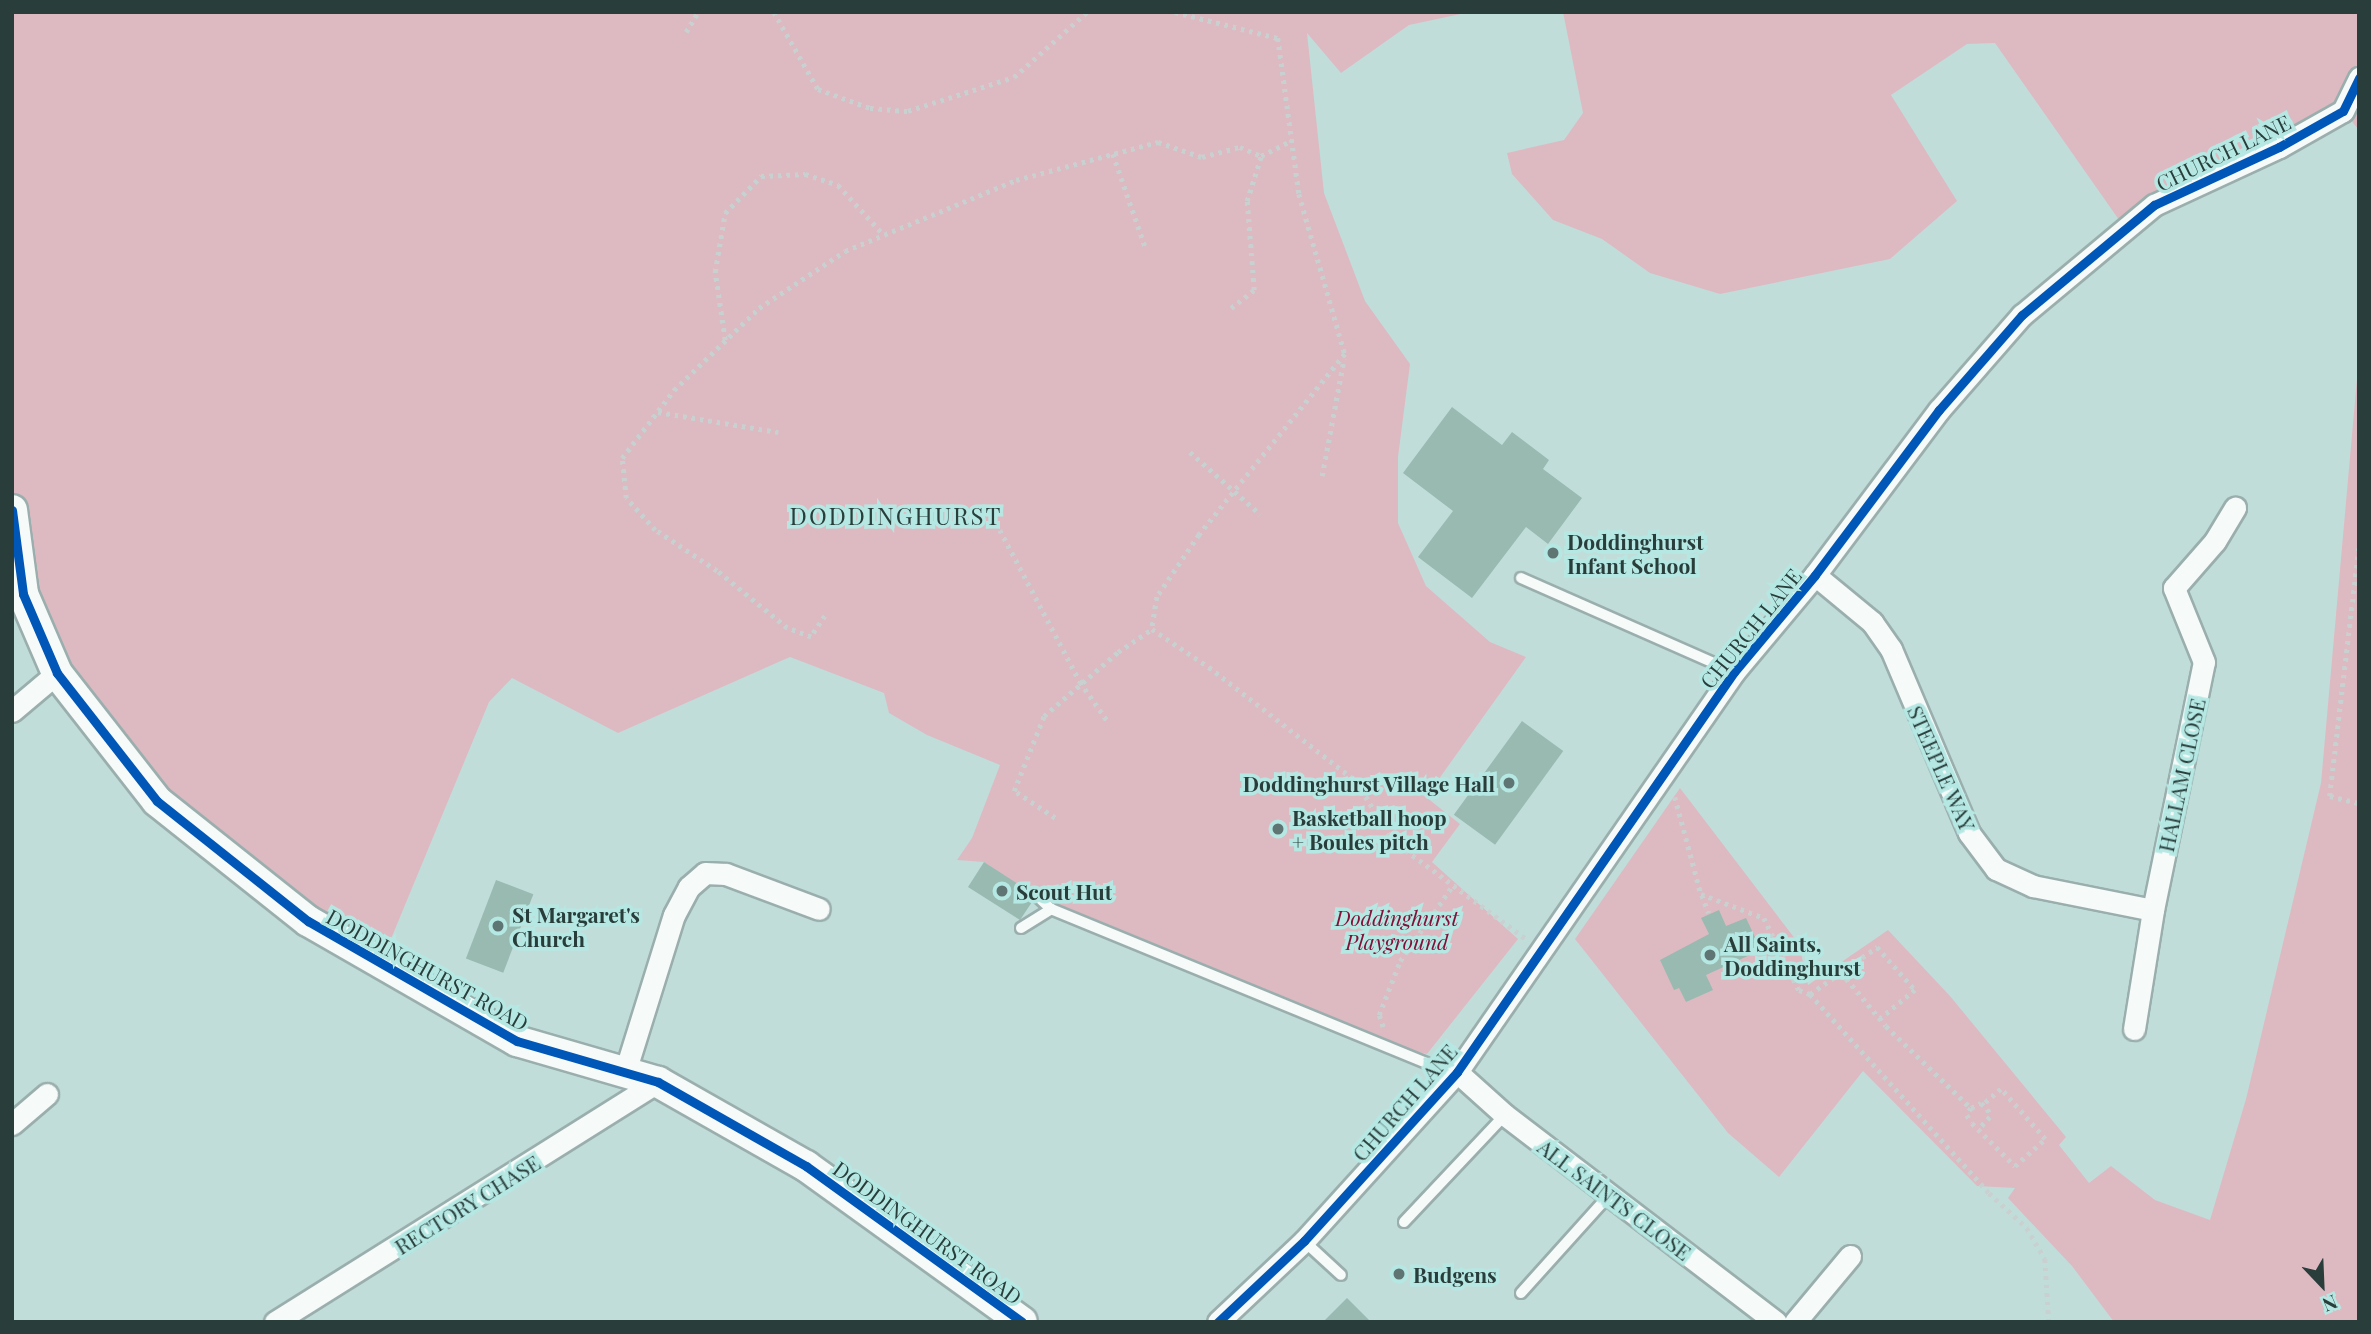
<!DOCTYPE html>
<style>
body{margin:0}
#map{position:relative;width:2371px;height:1334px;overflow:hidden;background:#c1ddda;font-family:"Playfair Display",serif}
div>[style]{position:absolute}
.green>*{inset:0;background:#ddbac2}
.building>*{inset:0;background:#98bab1;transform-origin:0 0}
.path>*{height:4.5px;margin-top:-2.25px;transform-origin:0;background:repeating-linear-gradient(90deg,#c9d0d0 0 3.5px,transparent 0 8.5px)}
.roads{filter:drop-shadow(2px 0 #9aafad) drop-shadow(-2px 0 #9aafad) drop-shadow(0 2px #9aafad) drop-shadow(0 -2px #9aafad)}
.lane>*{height:10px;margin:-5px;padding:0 5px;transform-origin:5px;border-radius:5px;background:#f6faf9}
.street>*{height:21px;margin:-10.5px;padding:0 10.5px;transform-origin:10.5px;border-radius:10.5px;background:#f6faf9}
.secondary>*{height:30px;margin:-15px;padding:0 15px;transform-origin:15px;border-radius:15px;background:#f6faf9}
.cycleway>*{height:9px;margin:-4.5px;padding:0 4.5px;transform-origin:4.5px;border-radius:4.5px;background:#0057b8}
.dots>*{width:19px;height:19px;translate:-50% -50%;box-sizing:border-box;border:4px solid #b6e8e3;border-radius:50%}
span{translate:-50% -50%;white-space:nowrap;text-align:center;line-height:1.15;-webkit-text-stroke:7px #b6e8e3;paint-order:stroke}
.street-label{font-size:21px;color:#293d3b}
.poi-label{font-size:21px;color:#293d3b;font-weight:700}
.left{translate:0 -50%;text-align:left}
.right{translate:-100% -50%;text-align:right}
.park-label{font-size:21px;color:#811138;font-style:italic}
.quarter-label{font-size:24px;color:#293d3b;letter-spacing:2px}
.frame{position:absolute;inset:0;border:14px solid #293d3b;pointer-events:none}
.north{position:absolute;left:2287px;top:1250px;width:70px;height:70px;-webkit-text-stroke:5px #b6e8e3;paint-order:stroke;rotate:157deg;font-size:19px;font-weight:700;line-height:28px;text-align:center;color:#293d3b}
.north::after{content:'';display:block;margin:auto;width:24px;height:32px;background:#293d3b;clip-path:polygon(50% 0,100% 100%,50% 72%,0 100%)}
</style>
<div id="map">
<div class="green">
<div style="clip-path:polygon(12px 12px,1470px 12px,1409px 25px,1341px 73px,1307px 33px,1324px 193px,1365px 301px,1410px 364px,1398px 457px,1398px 523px,1426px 586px,1490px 642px,1526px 657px,1426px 797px,1460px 824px,1432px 862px,1518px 939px,1427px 1054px,1388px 1045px,1051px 909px,984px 862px,957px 860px,972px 838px,1000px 765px,927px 735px,889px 713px,884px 693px,790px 657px,618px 733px,512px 678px,489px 702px,381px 963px,157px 801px,57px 673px,12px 510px)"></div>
<div style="clip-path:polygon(1563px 12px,2359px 12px,2359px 130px,2343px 111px,2124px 227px,1995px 43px,1967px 44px,1891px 95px,1957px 201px,1890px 259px,1720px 294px,1650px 273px,1602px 239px,1553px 220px,1512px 174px,1507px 153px,1564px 140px,1583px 113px)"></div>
<div style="clip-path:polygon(2359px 356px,2359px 1322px,2114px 1322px,2072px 1266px,2008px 1198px,2015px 1188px,1977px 1186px,1863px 1071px,1779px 1177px,1728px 1133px,1575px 939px,1680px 788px,1799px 944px,1808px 985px,1888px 930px,1950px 996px,2066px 1137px,2059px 1145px,2089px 1183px,2111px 1166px,2155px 1200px,2210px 1220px,2246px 1099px,2321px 783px)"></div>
</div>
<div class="building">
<div style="clip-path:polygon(1452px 407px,1502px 445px,1512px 432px,1549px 460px,1543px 469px,1582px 498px,1548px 544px,1526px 527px,1472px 598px,1418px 557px,1453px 511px,1403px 473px)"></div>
<div style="left:1522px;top:721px;width:51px;height:116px;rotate:36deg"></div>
<div style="clip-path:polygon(984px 862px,1029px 891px,1032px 902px,1020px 920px,968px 887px)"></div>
<div style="left:496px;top:880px;width:40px;height:84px;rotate:21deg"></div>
<div style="clip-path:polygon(1719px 910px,1726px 926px,1746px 918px,1761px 950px,1706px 975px,1713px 990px,1686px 1002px,1679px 988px,1674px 990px,1660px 960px,1709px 934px,1701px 918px)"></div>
<div style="clip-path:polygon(1347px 1298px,1371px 1322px,1323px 1322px)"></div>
</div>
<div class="path">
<div style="left:774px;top:12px;width:89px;rotate:60.3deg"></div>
<div style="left:818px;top:89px;width:55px;rotate:20.1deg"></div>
<div style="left:870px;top:108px;width:38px;rotate:5deg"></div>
<div style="left:908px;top:111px;width:111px;rotate:-17.8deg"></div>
<div style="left:1014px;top:77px;width:98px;rotate:-41.7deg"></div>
<div style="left:1175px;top:12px;width:106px;rotate:14.2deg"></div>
<div style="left:1278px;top:38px;width:157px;rotate:82.3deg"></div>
<div style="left:1299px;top:194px;width:166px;rotate:74deg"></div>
<div style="left:1345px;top:354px;width:233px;rotate:128.9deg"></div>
<div style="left:1199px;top:535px;width:75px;rotate:124.1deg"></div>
<div style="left:1157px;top:597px;width:32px;rotate:99deg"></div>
<div style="left:1152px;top:629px;width:69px;rotate:33.7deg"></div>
<div style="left:1209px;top:667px;width:187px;rotate:37.8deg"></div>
<div style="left:1357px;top:782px;width:68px;rotate:58.9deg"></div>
<div style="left:1392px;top:840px;width:165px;rotate:36.4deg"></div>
<div style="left:686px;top:32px;width:23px;rotate:-59deg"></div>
<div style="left:1113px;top:154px;width:101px;rotate:70.8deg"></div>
<div style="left:1231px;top:308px;width:29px;rotate:-38deg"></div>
<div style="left:1254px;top:290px;width:89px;rotate:-94.5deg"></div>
<div style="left:1247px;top:201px;width:47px;rotate:-72.7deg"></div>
<div style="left:1261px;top:156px;width:34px;rotate:-27deg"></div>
<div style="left:725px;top:340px;width:69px;rotate:-98.4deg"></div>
<div style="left:715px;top:272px;width:60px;rotate:-80.4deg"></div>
<div style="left:725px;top:213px;width:52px;rotate:-45.8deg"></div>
<div style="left:761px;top:176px;width:44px;rotate:-2.6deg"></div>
<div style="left:805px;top:174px;width:35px;rotate:18deg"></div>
<div style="left:838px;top:185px;width:68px;rotate:47.4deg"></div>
<div style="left:658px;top:412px;width:122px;rotate:9.5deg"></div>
<div style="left:1190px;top:452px;width:94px;rotate:41.5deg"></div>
<div style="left:1322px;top:476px;width:119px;rotate:-79.4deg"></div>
<div style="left:1000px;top:530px;width:172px;rotate:62.2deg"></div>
<div style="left:1080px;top:682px;width:50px;rotate:54.7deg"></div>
<div style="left:2359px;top:548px;width:250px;rotate:96.7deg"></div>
<div style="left:2330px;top:796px;width:30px;rotate:14deg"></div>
<div style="left:825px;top:616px;width:25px;rotate:124deg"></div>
<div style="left:811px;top:637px;width:26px;rotate:-159deg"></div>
<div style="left:787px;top:628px;width:90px;rotate:-140.8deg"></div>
<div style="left:717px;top:571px;width:74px;rotate:-146.5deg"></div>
<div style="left:655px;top:530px;width:43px;rotate:-132.2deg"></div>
<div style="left:626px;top:498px;width:40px;rotate:-95.7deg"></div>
<div style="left:622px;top:458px;width:86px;rotate:-52.6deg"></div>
<div style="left:674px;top:390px;width:118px;rotate:-44deg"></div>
<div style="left:759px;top:308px;width:103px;rotate:-33.5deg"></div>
<div style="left:845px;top:251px;width:185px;rotate:-22.5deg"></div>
<div style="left:1016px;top:180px;width:147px;rotate:-15deg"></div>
<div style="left:1158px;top:142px;width:46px;rotate:18.8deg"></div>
<div style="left:1202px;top:157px;width:39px;rotate:-15deg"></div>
<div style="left:1240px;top:147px;width:23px;rotate:23deg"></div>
<div style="left:1675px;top:797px;width:100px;rotate:75deg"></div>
<div style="left:1701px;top:894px;width:67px;rotate:20.9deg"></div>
<div style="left:1764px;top:918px;width:80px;rotate:64.1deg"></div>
<div style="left:1799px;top:990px;width:12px;rotate:20deg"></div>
<div style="left:1810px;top:994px;width:268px;rotate:48deg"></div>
<div style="left:1989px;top:1193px;width:52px;rotate:42.6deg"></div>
<div style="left:2027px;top:1228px;width:36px;rotate:60deg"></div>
<div style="left:2045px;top:1259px;width:63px;rotate:86.4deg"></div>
<div style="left:1055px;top:818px;width:49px;rotate:-146.6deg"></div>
<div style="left:1014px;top:791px;width:81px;rotate:-68.2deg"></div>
<div style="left:1044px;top:716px;width:98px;rotate:-40.9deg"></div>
<div style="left:1118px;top:652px;width:41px;rotate:-34.1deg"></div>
<div style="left:1702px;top:895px;width:19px;rotate:69deg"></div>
<div style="left:1841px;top:972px;width:44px;rotate:-34.8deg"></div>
<div style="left:1877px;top:947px;width:57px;rotate:48.5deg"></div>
<div style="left:1915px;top:990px;width:45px;rotate:140.4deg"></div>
<div style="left:1810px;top:994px;width:38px;rotate:-35deg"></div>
<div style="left:1841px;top:972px;width:70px;rotate:50.2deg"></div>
<div style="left:1886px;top:1026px;width:118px;rotate:44deg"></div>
<div style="left:1971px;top:1108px;width:8px;rotate:120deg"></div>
<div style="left:1967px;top:1115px;width:9px;rotate:58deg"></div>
<div style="left:1972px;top:1123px;width:61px;rotate:45deg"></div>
<div style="left:2015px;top:1166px;width:40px;rotate:-42deg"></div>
<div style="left:2045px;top:1139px;width:67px;rotate:-131.3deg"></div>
<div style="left:2001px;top:1089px;width:21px;rotate:139deg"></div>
<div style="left:1383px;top:1027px;width:13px;rotate:-108deg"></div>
<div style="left:1379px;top:1015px;width:58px;rotate:-68.7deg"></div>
<div style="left:1400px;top:961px;width:93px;rotate:-55.1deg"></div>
<div style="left:1971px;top:1108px;width:11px;rotate:-27deg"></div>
<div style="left:1981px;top:1103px;width:9px;rotate:41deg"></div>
<div style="left:1988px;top:1109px;width:8px;rotate:76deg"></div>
<div style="left:1990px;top:1117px;width:13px;rotate:132deg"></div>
</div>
<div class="roads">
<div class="lane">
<div style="left:1521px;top:578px;width:233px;rotate:23.8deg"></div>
<div style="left:1036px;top:895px;width:21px;rotate:43deg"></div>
<div style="left:1051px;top:909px;width:412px;rotate:22.3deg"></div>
<div style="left:1432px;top:1065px;width:25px;rotate:64deg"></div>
<div style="left:1021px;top:928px;width:36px;rotate:-32deg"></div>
<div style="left:1404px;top:1222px;width:147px;rotate:-46.7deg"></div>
<div style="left:1304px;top:1241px;width:50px;rotate:42.6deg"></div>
<div style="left:1521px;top:1293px;width:133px;rotate:-48deg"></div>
</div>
<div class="street">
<div style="left:1815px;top:575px;width:74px;rotate:39.5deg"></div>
<div style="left:1872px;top:622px;width:33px;rotate:55deg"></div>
<div style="left:1891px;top:649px;width:200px;rotate:67deg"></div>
<div style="left:1969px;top:833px;width:45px;rotate:53.1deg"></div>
<div style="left:1996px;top:869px;width:41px;rotate:24.7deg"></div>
<div style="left:2033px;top:886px;width:122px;rotate:11.3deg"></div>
<div style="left:12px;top:711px;width:59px;rotate:-40.2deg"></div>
<div style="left:2134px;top:1029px;width:121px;rotate:-80.9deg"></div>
<div style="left:2153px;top:910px;width:253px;rotate:-78.4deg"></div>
<div style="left:2204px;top:662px;width:80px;rotate:-112.1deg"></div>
<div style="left:2174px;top:588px;width:62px;rotate:-48.9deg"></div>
<div style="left:2215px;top:541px;width:39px;rotate:-59deg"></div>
<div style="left:625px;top:1072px;width:164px;rotate:-72.7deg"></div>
<div style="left:674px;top:915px;width:32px;rotate:-62deg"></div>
<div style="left:689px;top:887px;width:21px;rotate:-41deg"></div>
<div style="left:705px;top:873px;width:21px;rotate:3deg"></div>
<div style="left:726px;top:874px;width:99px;rotate:20.6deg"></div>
<div style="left:1457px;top:1072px;width:64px;rotate:41.9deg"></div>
<div style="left:1505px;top:1115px;width:341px;rotate:37.4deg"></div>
<div style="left:12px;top:1124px;width:46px;rotate:-40.6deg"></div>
<div style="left:275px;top:1322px;width:452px;rotate:-32.1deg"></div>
<div style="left:1218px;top:1322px;width:118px;rotate:-43.3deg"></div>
<div style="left:1304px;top:1241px;width:228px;rotate:-47.8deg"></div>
<div style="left:1457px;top:1072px;width:487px;rotate:-55.3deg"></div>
<div style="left:1734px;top:672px;width:126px;rotate:-50.1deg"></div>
<div style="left:1815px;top:575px;width:206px;rotate:-53.1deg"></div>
<div style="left:1939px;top:410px;width:126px;rotate:-48.9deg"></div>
<div style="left:2022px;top:315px;width:172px;rotate:-39.8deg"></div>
<div style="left:2154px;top:205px;width:138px;rotate:-24.9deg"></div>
<div style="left:2279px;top:147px;width:73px;rotate:-29.4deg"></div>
<div style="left:2343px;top:111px;width:37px;rotate:-64deg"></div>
<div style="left:1795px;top:1322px;width:86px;rotate:-50.2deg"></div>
</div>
<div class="secondary">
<div style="left:12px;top:510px;width:85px;rotate:82.5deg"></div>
<div style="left:23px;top:594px;width:86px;rotate:66.7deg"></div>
<div style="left:57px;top:673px;width:162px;rotate:52deg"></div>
<div style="left:157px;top:801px;width:193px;rotate:38.5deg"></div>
<div style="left:308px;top:921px;width:241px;rotate:29.9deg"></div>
<div style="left:517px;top:1041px;width:147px;rotate:16.2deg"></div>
<div style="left:658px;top:1082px;width:170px;rotate:29.6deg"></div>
<div style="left:806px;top:1166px;width:266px;rotate:35.8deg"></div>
</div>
</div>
<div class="cycleway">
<div style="left:12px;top:510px;width:85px;rotate:82.5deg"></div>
<div style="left:23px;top:594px;width:86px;rotate:66.7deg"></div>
<div style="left:57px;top:673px;width:162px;rotate:52deg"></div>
<div style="left:157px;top:801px;width:193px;rotate:38.5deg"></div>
<div style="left:308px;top:921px;width:241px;rotate:29.9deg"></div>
<div style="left:517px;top:1041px;width:147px;rotate:16.2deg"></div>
<div style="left:658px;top:1082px;width:170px;rotate:29.6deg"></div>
<div style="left:806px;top:1166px;width:266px;rotate:35.8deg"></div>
<div style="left:1218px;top:1322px;width:118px;rotate:-43.3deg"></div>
<div style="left:1304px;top:1241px;width:228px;rotate:-47.8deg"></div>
<div style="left:1457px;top:1072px;width:487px;rotate:-55.3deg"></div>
<div style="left:1734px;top:672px;width:126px;rotate:-50.1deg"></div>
<div style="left:1815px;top:575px;width:206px;rotate:-53.1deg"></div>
<div style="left:1939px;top:410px;width:126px;rotate:-48.9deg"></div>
<div style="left:2022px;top:315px;width:172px;rotate:-39.8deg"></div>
<div style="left:2154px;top:205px;width:138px;rotate:-24.9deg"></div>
<div style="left:2279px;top:147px;width:73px;rotate:-29.4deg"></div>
<div style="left:2343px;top:111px;width:37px;rotate:-64deg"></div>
</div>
<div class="dots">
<div style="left:1553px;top:553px;background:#5e7573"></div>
<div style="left:1509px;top:783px;background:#5e7573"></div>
<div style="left:1278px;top:829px;background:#5e7573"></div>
<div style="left:1002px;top:891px;background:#5e7573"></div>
<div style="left:498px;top:926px;background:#5e7573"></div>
<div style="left:1710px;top:955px;background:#5e7573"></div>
<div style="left:1399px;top:1274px;background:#5e7573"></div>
</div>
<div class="street-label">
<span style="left:2223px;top:152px;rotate:-26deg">CHURCH LANE</span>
<span style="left:1750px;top:628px;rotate:-51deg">CHURCH LANE</span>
<span style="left:1942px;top:768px;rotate:66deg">STEEPLE WAY</span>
<span style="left:2181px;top:775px;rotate:-78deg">HALLAM CLOSE</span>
<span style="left:428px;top:969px;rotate:29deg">DODDINGHURST ROAD</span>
<span style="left:1404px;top:1102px;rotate:-49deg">CHURCH LANE</span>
<span style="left:1615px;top:1199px;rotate:37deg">ALL SAINTS CLOSE</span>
<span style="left:467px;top:1204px;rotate:-32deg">RECTORY CHASE</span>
<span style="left:928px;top:1232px;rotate:36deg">DODDINGHURST ROAD</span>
</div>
<div class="poi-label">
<span class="left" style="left:1567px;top:553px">Doddinghurst<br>Infant School</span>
<span class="right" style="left:1495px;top:783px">Doddinghurst Village Hall</span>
<span class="left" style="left:1292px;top:829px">Basketball hoop<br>+ Boules pitch</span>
<span class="left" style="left:1016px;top:891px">Scout Hut</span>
<span class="left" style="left:512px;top:926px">St Margaret's<br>Church</span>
<span class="left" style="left:1724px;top:955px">All Saints,<br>Doddinghurst</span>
<span class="left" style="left:1413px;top:1274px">Budgens</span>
</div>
<div class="park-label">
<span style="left:1397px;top:929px">Doddinghurst<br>Playground</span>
</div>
<div class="quarter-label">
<span style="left:896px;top:516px">DODDINGHURST</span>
</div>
<div class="frame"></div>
<div class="north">N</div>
</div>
